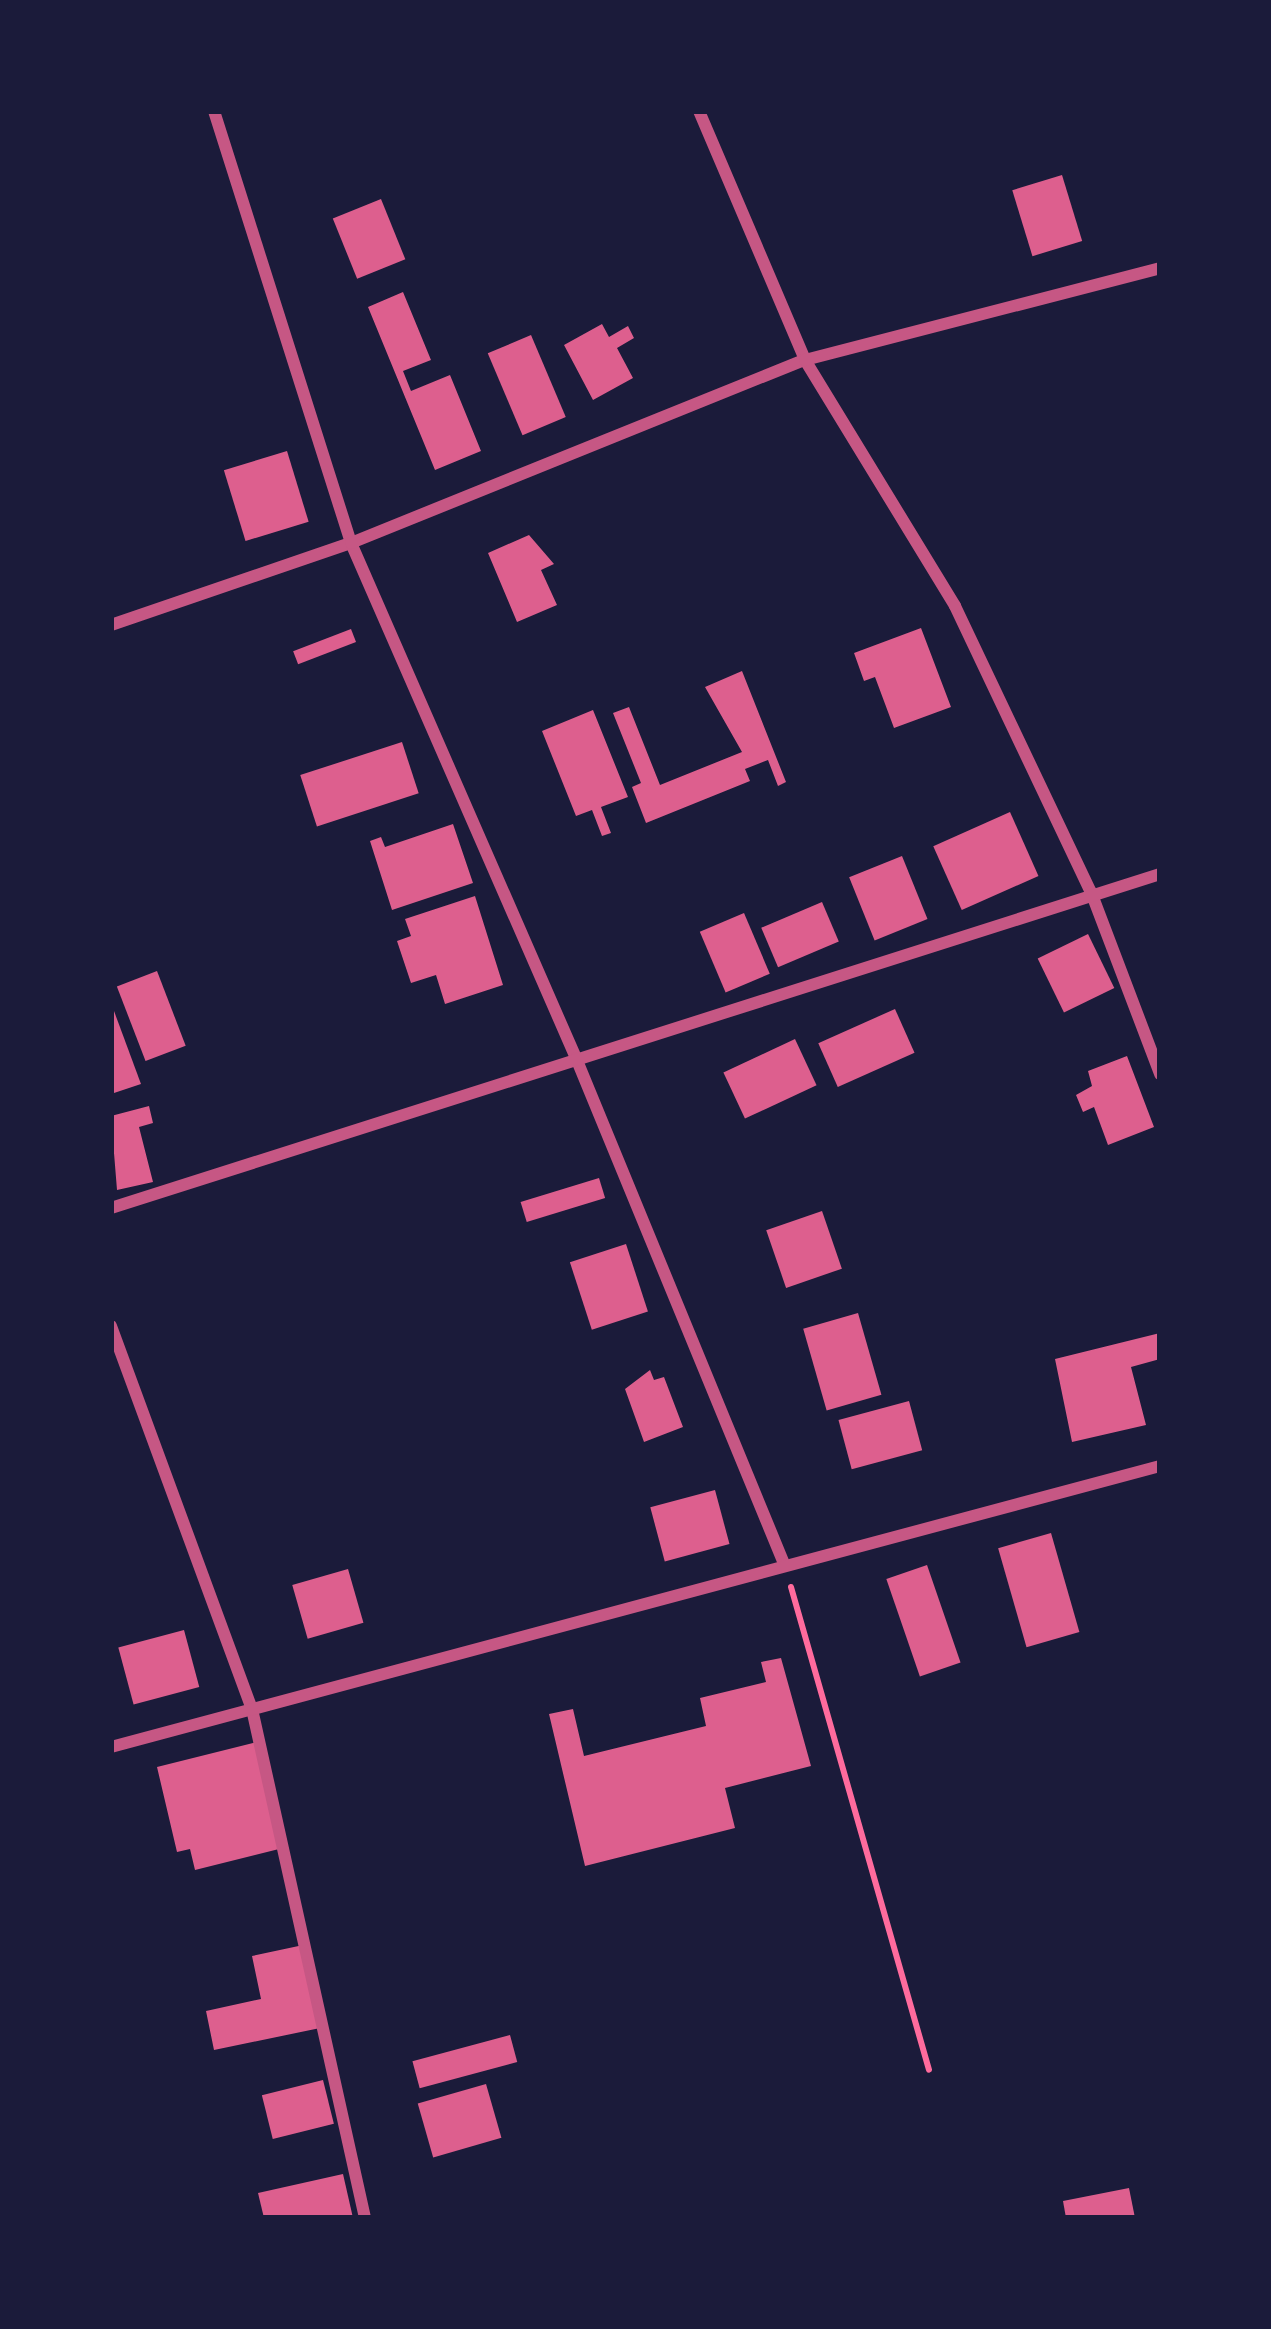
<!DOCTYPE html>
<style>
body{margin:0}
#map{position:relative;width:1271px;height:2329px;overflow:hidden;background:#1b1b3a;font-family:"Source Sans 3",sans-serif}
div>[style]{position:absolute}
.building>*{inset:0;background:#dd5f8e;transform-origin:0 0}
.path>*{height:6px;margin:-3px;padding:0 3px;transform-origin:3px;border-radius:3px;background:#ff6b9d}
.minor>*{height:12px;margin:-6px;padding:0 6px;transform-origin:6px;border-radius:6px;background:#c65784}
span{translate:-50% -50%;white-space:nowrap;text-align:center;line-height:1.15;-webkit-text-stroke:9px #1b1b3a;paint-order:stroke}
.frame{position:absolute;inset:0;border:114px solid #1b1b3a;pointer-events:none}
</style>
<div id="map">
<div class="building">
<div style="left:1062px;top:175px;width:69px;height:52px;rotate:73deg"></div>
<div style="left:381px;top:199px;width:65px;height:52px;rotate:68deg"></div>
<div style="clip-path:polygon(403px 292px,431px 360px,403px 371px,411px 391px,450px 375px,481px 451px,435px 470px,368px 307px)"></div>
<div style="clip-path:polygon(602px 324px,609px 337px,628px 326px,634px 338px,617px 348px,633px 378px,593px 400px,564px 345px)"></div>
<div style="left:531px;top:335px;width:89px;height:47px;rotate:67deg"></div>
<div style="left:287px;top:451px;width:74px;height:66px;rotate:73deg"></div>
<div style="clip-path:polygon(529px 535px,554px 564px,541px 570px,557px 605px,517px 622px,488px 553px)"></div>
<div style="clip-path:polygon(921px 628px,951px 707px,894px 728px,875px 677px,864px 681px,854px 653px)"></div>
<div style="left:351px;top:629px;width:14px;height:62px;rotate:69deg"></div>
<div style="clip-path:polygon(742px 671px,786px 782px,778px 786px,768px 760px,745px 769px,750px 781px,646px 823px,632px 787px,641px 783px,613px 713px,629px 707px,660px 785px,742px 752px,705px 687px)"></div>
<div style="clip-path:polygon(593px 710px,628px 797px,601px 807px,611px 833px,602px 836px,592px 810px,576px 816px,542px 731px)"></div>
<div style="left:402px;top:742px;width:54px;height:107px;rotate:72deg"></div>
<div style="left:1010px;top:812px;width:70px;height:84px;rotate:66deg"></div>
<div style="clip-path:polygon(453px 824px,473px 883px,392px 910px,370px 841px,381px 837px,385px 847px)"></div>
<div style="left:902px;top:856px;width:68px;height:57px;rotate:68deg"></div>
<div style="clip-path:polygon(475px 896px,503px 985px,445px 1004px,436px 975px,411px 983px,397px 941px,411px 936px,405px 919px)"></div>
<div style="left:822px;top:902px;width:43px;height:66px;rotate:67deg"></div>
<div style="left:744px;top:913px;width:66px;height:48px;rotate:67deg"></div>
<div style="left:1088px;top:934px;width:60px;height:56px;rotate:64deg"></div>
<div style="left:157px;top:971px;width:80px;height:43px;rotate:69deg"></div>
<div style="left:895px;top:1009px;width:48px;height:84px;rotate:66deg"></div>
<div style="clip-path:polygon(114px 1011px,141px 1084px,111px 1094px,111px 1012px)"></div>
<div style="left:795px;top:1039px;width:51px;height:79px;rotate:65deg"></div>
<div style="clip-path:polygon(1127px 1056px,1154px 1127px,1108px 1145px,1094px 1107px,1083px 1112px,1076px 1095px,1092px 1086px,1088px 1071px)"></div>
<div style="clip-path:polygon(149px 1106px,153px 1123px,139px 1127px,153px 1182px,117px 1190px,111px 1116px)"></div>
<div style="left:599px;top:1178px;width:21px;height:82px;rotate:73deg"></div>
<div style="left:822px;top:1211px;width:61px;height:59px;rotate:71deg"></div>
<div style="left:626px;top:1244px;width:71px;height:59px;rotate:72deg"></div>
<div style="left:858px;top:1313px;width:85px;height:57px;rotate:74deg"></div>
<div style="clip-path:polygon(1160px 1333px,1160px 1359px,1131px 1367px,1146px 1425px,1072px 1442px,1055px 1359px)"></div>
<div style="clip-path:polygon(650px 1370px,654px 1380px,664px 1377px,683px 1427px,644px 1442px,625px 1389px)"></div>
<div style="left:909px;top:1401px;width:51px;height:73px;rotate:75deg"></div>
<div style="left:715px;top:1490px;width:56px;height:67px;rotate:75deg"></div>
<div style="left:1051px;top:1533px;width:103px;height:55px;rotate:74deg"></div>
<div style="left:927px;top:1565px;width:103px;height:43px;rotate:71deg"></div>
<div style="left:348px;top:1569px;width:56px;height:58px;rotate:74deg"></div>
<div style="left:184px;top:1630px;width:59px;height:68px;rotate:75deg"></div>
<div style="clip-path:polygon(781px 1658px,811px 1766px,725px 1788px,735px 1828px,585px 1866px,549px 1714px,573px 1709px,584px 1756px,706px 1726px,700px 1698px,766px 1682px,761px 1662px)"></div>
<div style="clip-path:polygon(257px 1742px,283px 1848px,195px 1870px,190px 1849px,177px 1852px,157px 1767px)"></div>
<div style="clip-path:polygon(308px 1944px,325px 2027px,214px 2050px,206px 2011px,261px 1999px,252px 1956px)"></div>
<div style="left:510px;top:2035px;width:28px;height:101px;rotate:75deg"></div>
<div style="left:323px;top:2080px;width:45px;height:63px;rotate:76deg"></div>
<div style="left:486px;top:2084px;width:56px;height:71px;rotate:74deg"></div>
<div style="clip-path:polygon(343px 2174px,353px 2218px,264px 2218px,258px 2193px)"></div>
<div style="clip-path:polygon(1129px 2188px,1135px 2218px,1066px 2218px,1063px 2201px)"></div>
</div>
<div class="path">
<div style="left:791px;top:1587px;width:502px;rotate:74.05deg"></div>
</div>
<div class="minor">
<div style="left:214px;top:111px;width:453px;rotate:72.4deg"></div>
<div style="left:351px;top:543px;width:562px;rotate:66.4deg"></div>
<div style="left:576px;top:1058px;width:549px;rotate:67.64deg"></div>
<div style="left:699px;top:111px;width:271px;rotate:66.9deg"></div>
<div style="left:805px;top:360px;width:288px;rotate:58.6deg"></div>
<div style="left:955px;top:606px;width:317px;rotate:64.6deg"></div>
<div style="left:1091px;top:892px;width:195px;rotate:69.2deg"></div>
<div style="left:111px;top:625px;width:254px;rotate:-18.9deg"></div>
<div style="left:351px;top:543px;width:489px;rotate:-22deg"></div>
<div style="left:805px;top:360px;width:367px;rotate:-14.5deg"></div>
<div style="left:111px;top:1208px;width:1101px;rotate:-17.66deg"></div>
<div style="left:111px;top:1326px;width:408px;rotate:69.8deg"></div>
<div style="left:252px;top:1709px;width:521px;rotate:77.48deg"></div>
<div style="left:111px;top:1747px;width:1086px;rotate:-15deg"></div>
</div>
<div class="frame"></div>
</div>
